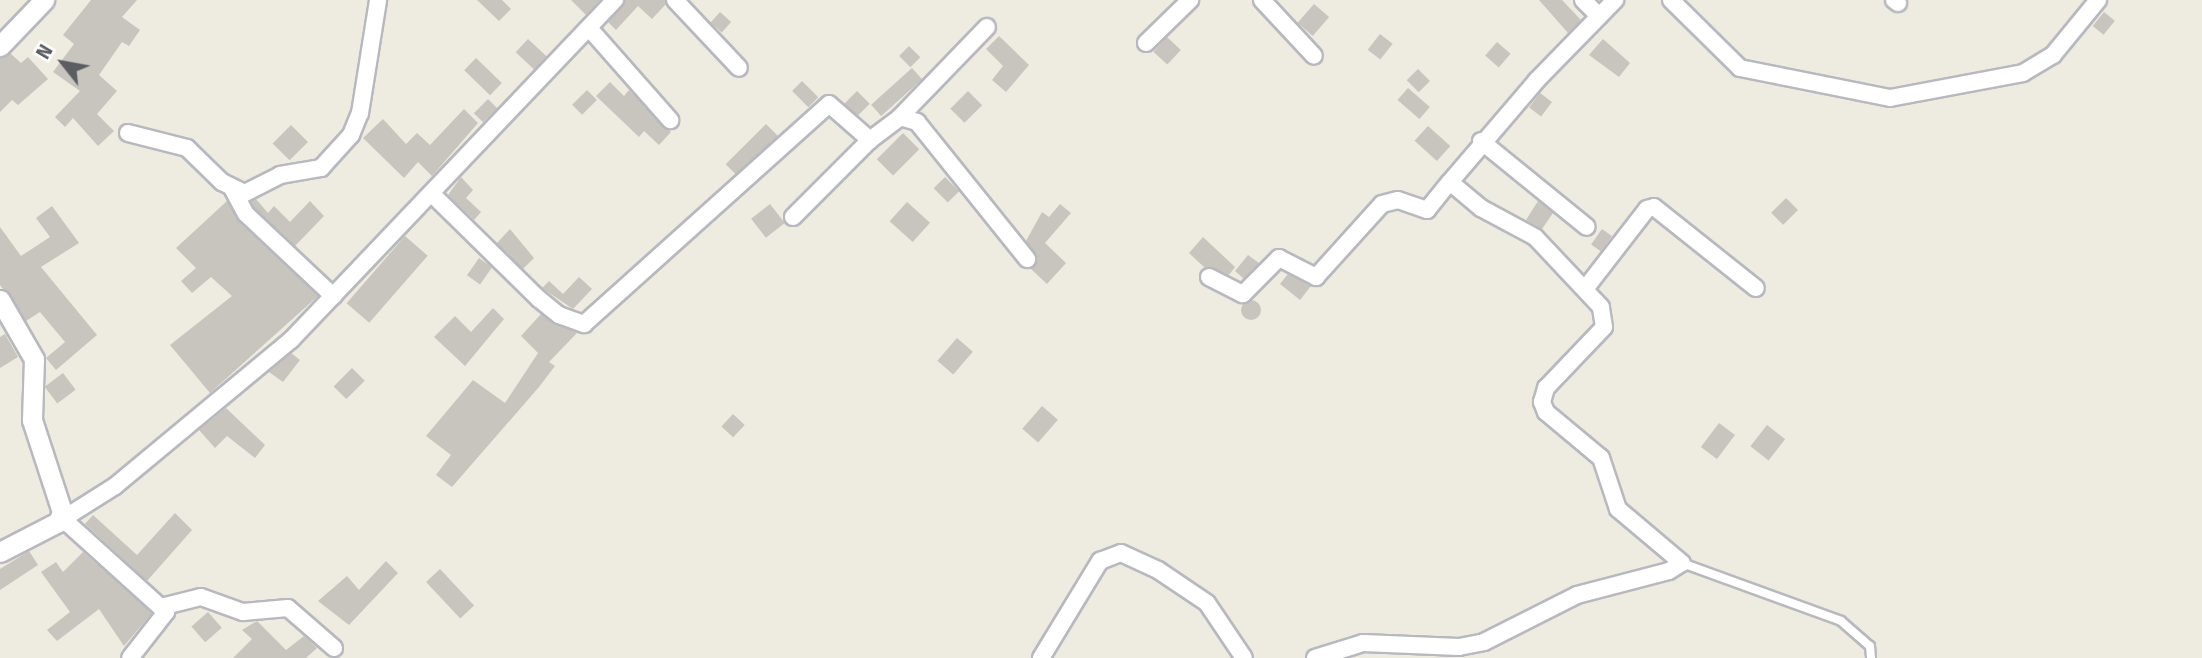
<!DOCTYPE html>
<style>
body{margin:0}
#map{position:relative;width:2202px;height:658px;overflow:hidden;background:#eeebe1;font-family:"Fira Sans",sans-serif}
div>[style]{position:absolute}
.building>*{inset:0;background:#c8c5be;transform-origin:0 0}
.round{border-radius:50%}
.roads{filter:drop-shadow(2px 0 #b7b9be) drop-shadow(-2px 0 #b7b9be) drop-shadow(0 2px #b7b9be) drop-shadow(0 -2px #b7b9be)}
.service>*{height:8px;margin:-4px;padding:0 4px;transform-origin:4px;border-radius:4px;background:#fff}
.minor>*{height:16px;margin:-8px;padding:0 8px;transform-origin:8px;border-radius:8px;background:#fff}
.tertiary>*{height:19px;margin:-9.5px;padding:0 9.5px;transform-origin:9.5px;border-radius:9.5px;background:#fff}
span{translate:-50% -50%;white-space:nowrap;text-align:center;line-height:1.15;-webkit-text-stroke:5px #fff;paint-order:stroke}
.north{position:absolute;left:28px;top:28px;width:70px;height:70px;-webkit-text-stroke:5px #fff;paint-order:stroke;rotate:301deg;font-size:19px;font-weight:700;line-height:28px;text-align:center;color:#5a5e63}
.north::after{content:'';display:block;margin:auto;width:24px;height:32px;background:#5a5e63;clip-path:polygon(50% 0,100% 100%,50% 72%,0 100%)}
</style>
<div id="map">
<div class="building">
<div style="clip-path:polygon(91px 0,137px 0,122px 17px,140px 30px,129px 46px,122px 42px,99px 75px,117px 91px,97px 114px,114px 131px,98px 146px,73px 118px,65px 127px,55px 117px,80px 91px,53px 72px,74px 44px,63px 35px)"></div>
<div style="clip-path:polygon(477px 0,502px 0,511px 9px,499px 21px)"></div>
<div style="clip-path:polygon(571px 0,600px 0,586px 15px)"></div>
<div style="clip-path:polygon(625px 0,665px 0,666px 4px,652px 19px,638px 6px,616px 30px,608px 22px)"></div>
<div style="clip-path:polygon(1539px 0,1562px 0,1581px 20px,1568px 33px)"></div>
<div style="left:1314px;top:4px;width:20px;height:25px;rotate:41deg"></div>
<div style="left:720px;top:12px;width:15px;height:14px;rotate:42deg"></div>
<div style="left:2104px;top:12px;width:14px;height:18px;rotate:39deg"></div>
<div style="left:1380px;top:34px;width:16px;height:20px;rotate:38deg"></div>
<div style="clip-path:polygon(999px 36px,1029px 65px,1006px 92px,992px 80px,1003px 66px,986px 49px)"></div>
<div style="left:1167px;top:37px;width:19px;height:20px;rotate:43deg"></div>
<div style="left:528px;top:39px;width:26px;height:18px;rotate:43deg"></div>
<div style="clip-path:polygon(1603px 39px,1630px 63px,1619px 77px,1589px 55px)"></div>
<div style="left:1497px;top:42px;width:18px;height:18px;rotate:41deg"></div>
<div style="left:909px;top:46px;width:16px;height:14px;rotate:45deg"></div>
<div style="clip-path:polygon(10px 53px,21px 63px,28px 57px,48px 79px,18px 105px,12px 100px,0 112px,0 58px)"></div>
<div style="left:476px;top:58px;width:36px;height:17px;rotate:44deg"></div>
<div style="left:912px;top:68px;width:15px;height:55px;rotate:48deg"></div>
<div style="left:1418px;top:69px;width:17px;height:16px;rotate:45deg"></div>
<div style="left:802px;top:81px;width:23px;height:14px;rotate:45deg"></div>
<div style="clip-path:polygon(610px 82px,624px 96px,629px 90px,671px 132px,659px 145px,644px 131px,639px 137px,596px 96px)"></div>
<div style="left:1408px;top:88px;width:29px;height:16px;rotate:41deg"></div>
<div style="left:587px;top:90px;width:14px;height:21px;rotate:45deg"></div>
<div style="left:857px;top:91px;width:18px;height:18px;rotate:45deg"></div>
<div style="left:968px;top:91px;width:20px;height:25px;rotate:45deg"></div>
<div style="left:1540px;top:93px;width:15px;height:18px;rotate:37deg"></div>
<div style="left:488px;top:99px;width:13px;height:20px;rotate:45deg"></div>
<div style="clip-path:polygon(464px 109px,478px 123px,432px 176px,418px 162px,404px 178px,363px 138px,383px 119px,406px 144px,417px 133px,430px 145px)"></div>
<div style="left:766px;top:124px;width:17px;height:57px;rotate:45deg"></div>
<div style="left:291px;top:125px;width:24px;height:26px;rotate:45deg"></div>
<div style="left:1428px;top:126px;width:30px;height:20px;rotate:42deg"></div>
<div style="left:903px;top:133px;width:23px;height:37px;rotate:45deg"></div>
<div style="clip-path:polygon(461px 177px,473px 190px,466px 198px,481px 212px,474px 220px,448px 195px)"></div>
<div style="left:945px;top:177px;width:20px;height:16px;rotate:45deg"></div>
<div style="left:1786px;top:198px;width:17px;height:21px;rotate:45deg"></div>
<div style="clip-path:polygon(256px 199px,268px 213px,274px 206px,290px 222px,310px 201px,324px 216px,295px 246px,254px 208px,251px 202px)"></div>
<div style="clip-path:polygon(227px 201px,239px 222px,318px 296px,210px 393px,170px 345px,232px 296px,211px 277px,192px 293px,181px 281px,196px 268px,176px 248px)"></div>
<div style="clip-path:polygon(1538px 201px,1553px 213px,1542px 229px,1526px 220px)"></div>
<div style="left:907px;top:202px;width:31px;height:26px;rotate:42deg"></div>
<div style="left:770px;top:204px;width:24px;height:24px;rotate:52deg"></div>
<div style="clip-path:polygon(1060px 204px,1071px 213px,1045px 243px,1066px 263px,1047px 284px,1031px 269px,1037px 257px,1026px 241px,1042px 212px,1049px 217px)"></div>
<div style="clip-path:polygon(52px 206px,79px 243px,41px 267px,97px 335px,56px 370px,46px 358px,65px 342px,40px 312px,26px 321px,0 285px,0 227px,21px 256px,50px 237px,36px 218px)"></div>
<div style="clip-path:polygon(510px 229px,534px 258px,523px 269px,497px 243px)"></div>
<div style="left:1602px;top:229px;width:12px;height:19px;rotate:35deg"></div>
<div style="left:405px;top:236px;width:30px;height:89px;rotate:41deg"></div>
<div style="clip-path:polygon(1203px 237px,1235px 267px,1229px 275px,1205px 268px,1189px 253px)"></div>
<div style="clip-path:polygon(1248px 255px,1259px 263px,1244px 279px,1235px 271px)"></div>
<div style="left:479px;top:258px;width:16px;height:21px;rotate:35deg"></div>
<div style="clip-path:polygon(1288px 274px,1311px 286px,1300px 300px,1280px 284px)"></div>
<div style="clip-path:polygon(579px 277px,592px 289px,573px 309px,542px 288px,549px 281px,563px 294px)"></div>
<div class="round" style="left:1241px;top:300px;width:20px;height:20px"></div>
<div style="clip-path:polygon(493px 308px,504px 319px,465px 366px,434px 337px,455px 316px,471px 332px)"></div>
<div style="clip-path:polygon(541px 314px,577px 333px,549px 362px,555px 366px,539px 387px,452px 487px,436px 475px,451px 455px,426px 436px,473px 380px,505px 403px,538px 353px,521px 336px)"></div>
<div style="clip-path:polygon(5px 334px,18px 357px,0 368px,0 337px)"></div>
<div style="left:957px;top:338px;width:21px;height:30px;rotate:41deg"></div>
<div style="clip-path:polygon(291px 353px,300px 360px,283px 382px,269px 372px)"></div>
<div style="left:352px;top:368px;width:18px;height:26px;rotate:45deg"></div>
<div style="left:63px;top:373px;width:21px;height:23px;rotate:53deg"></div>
<div style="left:1042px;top:406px;width:21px;height:30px;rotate:41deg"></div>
<div style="clip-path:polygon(226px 408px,265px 445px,255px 458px,227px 436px,215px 448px,199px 430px)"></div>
<div style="left:733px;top:414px;width:16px;height:17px;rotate:43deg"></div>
<div style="left:1719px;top:423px;width:20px;height:30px;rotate:37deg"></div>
<div style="left:1767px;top:425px;width:23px;height:27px;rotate:38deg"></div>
<div style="clip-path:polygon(175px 513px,192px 530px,147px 581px,85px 524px,93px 515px,137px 555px)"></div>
<div style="clip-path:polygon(29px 551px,38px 565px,0 590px,0 569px)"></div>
<div style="clip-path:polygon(83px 552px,152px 613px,124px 646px,99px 609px,57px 641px,47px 630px,70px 612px,41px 572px,56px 562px,63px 572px)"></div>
<div style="clip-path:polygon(386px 561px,398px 573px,349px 625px,318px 601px,347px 576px,359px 590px)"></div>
<div style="left:440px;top:569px;width:50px;height:19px;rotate:47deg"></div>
<div style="left:208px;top:612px;width:21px;height:22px;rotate:49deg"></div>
<div style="clip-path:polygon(257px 621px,286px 650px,304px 636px,317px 648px,306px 658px,233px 658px,252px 639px,242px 630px)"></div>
</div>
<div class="roads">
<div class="service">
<div style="left:1682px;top:563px;width:169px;rotate:20deg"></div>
<div style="left:1841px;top:621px;width:38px;rotate:41deg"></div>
<div style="left:1870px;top:646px;width:12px;rotate:85deg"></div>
</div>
<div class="minor">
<div style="left:675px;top:0;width:93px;rotate:46.7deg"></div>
<div style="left:1262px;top:0;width:76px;rotate:47.1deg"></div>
<div style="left:1583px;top:0;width:23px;rotate:45deg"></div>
<div style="left:1671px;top:0;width:97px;rotate:44.6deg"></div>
<div style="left:1740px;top:68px;width:153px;rotate:11.3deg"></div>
<div style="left:1890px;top:98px;width:135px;rotate:-10.6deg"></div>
<div style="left:2023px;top:73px;width:35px;rotate:-31deg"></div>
<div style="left:2053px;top:55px;width:71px;rotate:-50.7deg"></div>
<div style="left:1894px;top:0;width:5px;rotate:37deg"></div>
<div style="left:589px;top:28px;width:123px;rotate:48.6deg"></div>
<div style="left:1146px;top:43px;width:62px;rotate:-44.3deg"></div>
<div style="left:900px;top:117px;width:125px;rotate:-46deg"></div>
<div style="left:128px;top:133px;width:61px;rotate:14.3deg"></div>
<div style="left:187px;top:148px;width:49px;rotate:44.2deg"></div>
<div style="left:222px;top:182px;width:25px;rotate:26deg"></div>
<div style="left:245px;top:193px;width:39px;rotate:-27deg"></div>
<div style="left:280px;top:175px;width:42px;rotate:-9.7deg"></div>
<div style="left:321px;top:168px;width:45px;rotate:-47.7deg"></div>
<div style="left:351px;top:135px;width:24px;rotate:-68deg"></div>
<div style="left:360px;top:113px;width:114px;rotate:-80.9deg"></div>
<div style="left:1481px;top:141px;width:136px;rotate:39.1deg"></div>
<div style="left:233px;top:190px;width:27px;rotate:62deg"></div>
<div style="left:246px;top:214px;width:120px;rotate:43.3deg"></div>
<div style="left:432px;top:194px;width:150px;rotate:44.5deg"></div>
<div style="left:539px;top:299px;width:26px;rotate:39deg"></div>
<div style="left:559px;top:315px;width:27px;rotate:20deg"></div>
<div style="left:584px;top:324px;width:329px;rotate:-41.9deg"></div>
<div style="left:829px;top:104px;width:55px;rotate:41.3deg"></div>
<div style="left:870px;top:140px;width:38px;rotate:-37deg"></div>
<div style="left:900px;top:117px;width:18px;rotate:16deg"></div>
<div style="left:917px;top:122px;width:176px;rotate:51.2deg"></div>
<div style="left:793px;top:217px;width:109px;rotate:-45deg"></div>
<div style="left:1209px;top:277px;width:38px;rotate:27deg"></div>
<div style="left:1243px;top:294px;width:51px;rotate:-45deg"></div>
<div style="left:1279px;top:258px;width:42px;rotate:27.2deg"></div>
<div style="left:1316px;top:277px;width:98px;rotate:-47.9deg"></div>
<div style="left:1382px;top:204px;width:16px;rotate:-14deg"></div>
<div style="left:1398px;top:200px;width:31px;rotate:19deg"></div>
<div style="left:1427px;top:210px;width:36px;rotate:-51deg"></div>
<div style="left:1585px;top:289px;width:101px;rotate:-52.2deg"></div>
<div style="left:1647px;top:209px;width:7px;rotate:-16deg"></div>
<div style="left:1654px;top:207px;width:130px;rotate:38.5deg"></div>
<div style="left:63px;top:519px;width:139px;rotate:42.1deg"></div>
<div style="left:166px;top:612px;width:58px;rotate:128deg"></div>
<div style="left:58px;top:522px;width:67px;rotate:-32.3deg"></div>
<div style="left:115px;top:486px;width:229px;rotate:-39.7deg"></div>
<div style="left:291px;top:340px;width:470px;rotate:-46.4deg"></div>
<div style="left:161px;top:607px;width:41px;rotate:-14deg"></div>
<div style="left:201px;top:597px;width:45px;rotate:19.7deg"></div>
<div style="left:243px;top:612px;width:45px;rotate:-5.1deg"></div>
<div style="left:288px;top:608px;width:61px;rotate:41deg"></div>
<div style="left:1041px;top:658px;width:114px;rotate:-58.7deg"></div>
<div style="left:1100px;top:561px;width:22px;rotate:-21deg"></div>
<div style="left:1121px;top:553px;width:41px;rotate:24.7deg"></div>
<div style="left:1158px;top:570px;width:59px;rotate:34deg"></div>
<div style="left:1207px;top:603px;width:66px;rotate:56.1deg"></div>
<div style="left:1315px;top:658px;width:50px;rotate:-17.4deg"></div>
<div style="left:1363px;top:643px;width:96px;rotate:2.4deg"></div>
<div style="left:1459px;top:647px;width:25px;rotate:-11deg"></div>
<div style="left:1484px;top:642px;width:104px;rotate:-26.8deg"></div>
<div style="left:1577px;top:595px;width:95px;rotate:-14.6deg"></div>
<div style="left:1669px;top:571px;width:15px;rotate:-32deg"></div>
<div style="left:1682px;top:563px;width:84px;rotate:-139.8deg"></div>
<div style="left:1618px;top:509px;width:54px;rotate:-108.4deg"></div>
<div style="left:1601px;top:458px;width:72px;rotate:-140.1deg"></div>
<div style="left:1546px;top:412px;width:11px;rotate:-112deg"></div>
<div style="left:1542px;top:402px;width:15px;rotate:-74deg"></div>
<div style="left:1546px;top:388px;width:84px;rotate:-46.4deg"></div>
<div style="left:1604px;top:327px;width:20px;rotate:-99deg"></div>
<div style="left:1601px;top:307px;width:96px;rotate:-133.3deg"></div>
<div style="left:1535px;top:237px;width:61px;rotate:-151.8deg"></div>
<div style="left:1481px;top:208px;width:40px;rotate:-140deg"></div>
<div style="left:1450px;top:182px;width:134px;rotate:-49.5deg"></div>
<div style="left:1537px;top:80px;width:112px;rotate:-45.7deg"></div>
</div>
<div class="tertiary">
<div style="left:0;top:46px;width:64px;rotate:-46.3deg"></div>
<div style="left:0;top:300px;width:68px;rotate:60deg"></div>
<div style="left:34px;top:359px;width:61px;rotate:91.9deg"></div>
<div style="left:32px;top:420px;width:97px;rotate:71.9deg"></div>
<div style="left:62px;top:512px;width:11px;rotate:112deg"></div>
<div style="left:58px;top:522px;width:65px;rotate:152.7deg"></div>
</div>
</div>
<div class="north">N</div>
</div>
